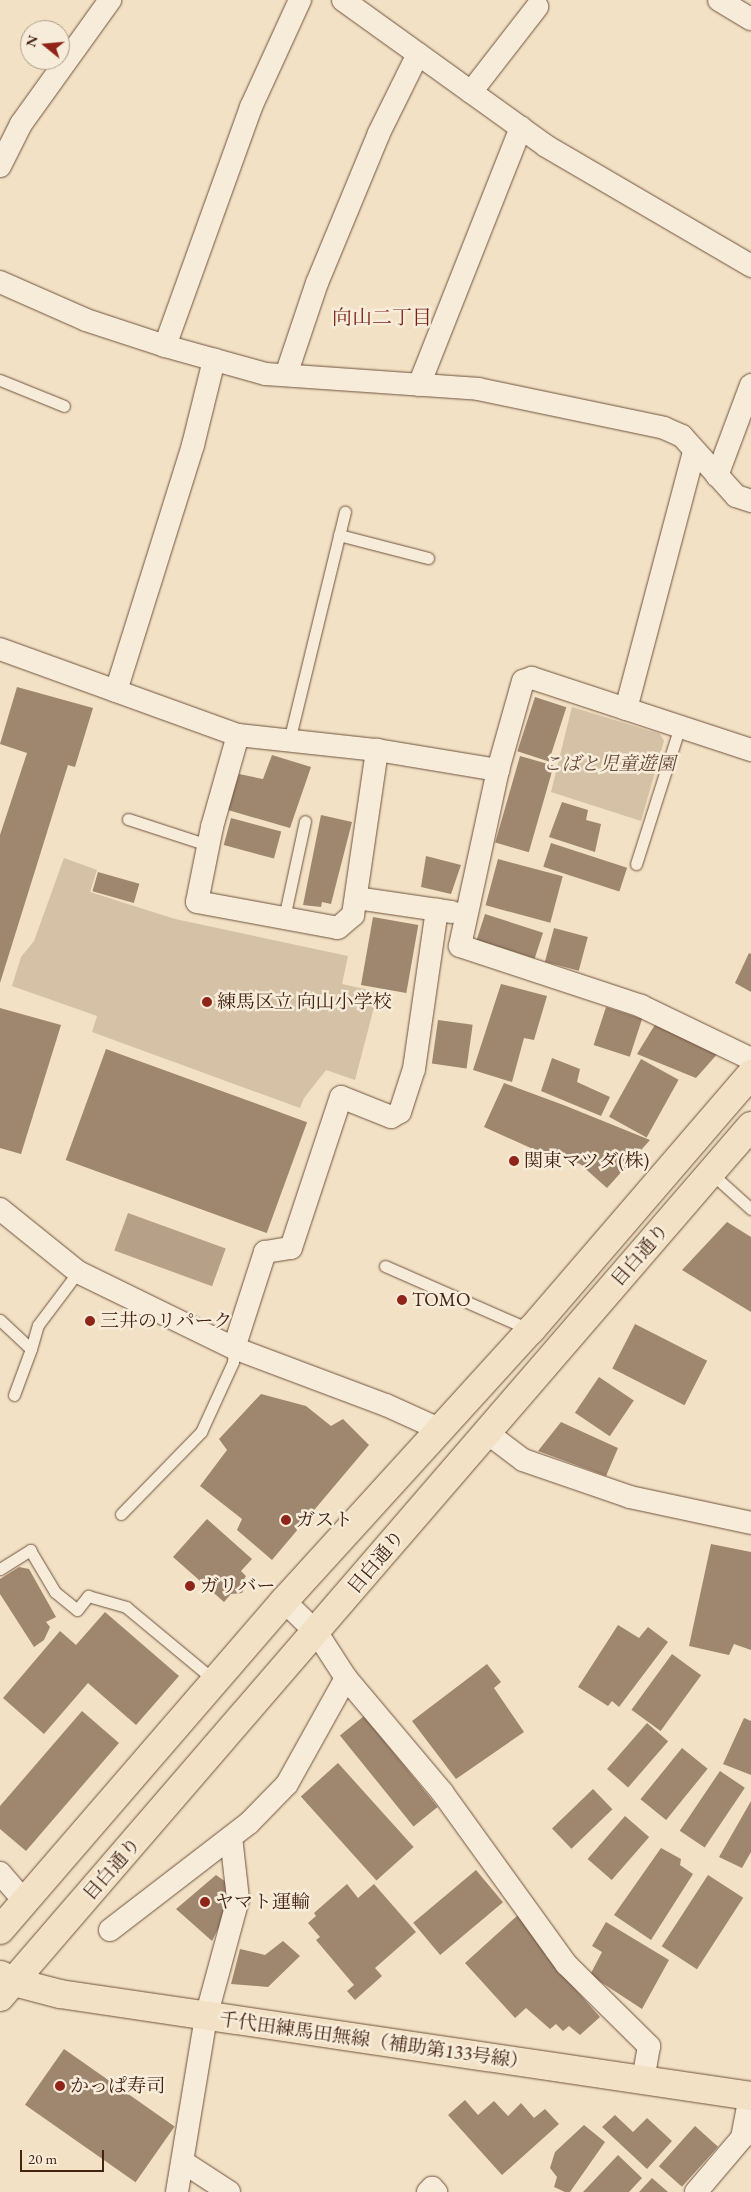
<!DOCTYPE html>
<html>
<head>
<meta charset="utf-8">
<style>
  body { margin:0 }
  #map { position:relative; width:751px; height:2192px; overflow:hidden; background:#f2e1c4; font-family:"EB Garamond","Noto Serif JP",serif }
  div>[style] { position:absolute }
  [style*='--x'] { left:calc(var(--x)*1px); top:calc(var(--y)*1px); width:calc(var(--w)*1px); rotate:calc(var(--a)*1deg) }
  .green>* { inset:0; background:#d4c1a6 }
  .water>* { inset:0; background:#b7a088; transform-origin:0 0 }
  .building>* { inset:0; background:#9e866f; transform-origin:0 0 }
  .roads { filter:drop-shadow(0 0 1px #70523f) drop-shadow(0 0 1px #70523f) }
  .service>* { height:11px; margin:-5.5px; padding:0 5.5px; transform-origin:5.5px; border-radius:5.5px; background:#f7ecd9 }
  .minor>* { height:22px; margin:-11px; padding:0 11px; transform-origin:11px; border-radius:11px; background:#f7ecd9 }
  .primary>* { height:28px; margin:-14px; padding:0 14px; transform-origin:14px; border-radius:14px; background:#f2e1c4 }
  .dots>* { width:14px; height:14px; translate:-50% -50%; box-sizing:border-box; border:2px solid #f7ecd9; border-radius:50% }
  span { translate:-50% -50%; white-space:nowrap; text-align:center; line-height:1.15; -webkit-text-stroke:5px #f7ecd9; paint-order:stroke }
  .park-label { font-size:19px; color:#684a38; font-style:italic }
  .poi-label { font-size:19px; color:#442313 }
  .left { translate:0 -50%; text-align:left }
  .street-label { font-size:19px; color:#442313 }
  .neighbourhood-label { font-size:20px; color:#7a1f14 }
  .north { position:absolute; left:20px; top:20px; width:50px; height:50px; box-sizing:border-box; background:#f7ecd9; border:1px solid #af9c8a; border-radius:50%; rotate:287deg; font-size:14px; font-weight:700; line-height:20px; text-align:center; color:#442313 }
  .north::after { content:''; display:block; margin:auto; width:18px; height:22px; background:#8f2418; clip-path:polygon(50% 0,100% 100%,50% 72%,0 100%) }
  .scale { position:absolute; left:20px; top:2150px; width:84px; height:22px; box-sizing:border-box; border:2px solid #442313; border-top:0; padding-left:6px; font-size:15px; line-height:18px; white-space:nowrap; color:#442313; -webkit-text-stroke:4px #f7ecd9; paint-order:stroke }
</style>
</head>
<body>
<div id="map">
  <div class="green">
    <i style="clip-path:polygon(572px 707px,660px 734px,664px 741px,641px 821px,551px 792px)"></i>
    <i style="clip-path:polygon(64px 858px,97px 870px,90px 892px,175px 919px,348px 956px,342px 984px,378px 992px,355px 1080px,326px 1070px,304px 1098px,300px 1108px,92px 1032px,97px 1016px,12px 986px,21px 957px,34px 941px)"></i>
  </div>
  <div class="water">
    <i style="left:128px;top:1213px;width:104px;height:40px;rotate:20deg"></i>
  </div>
  <div class="building">
    <i style="clip-path:polygon(17px 687px,93px 708px,75px 767px,68px 765px,0 983px,0 835px,27px 753px,0 744px)"></i>
    <i style="left:535px;top:697px;width:33px;height:57px;rotate:18deg"></i>
    <i style="clip-path:polygon(272px 755px,311px 767px,290px 828px,228px 810px,239px 774px,263px 779px)"></i>
    <i style="left:520px;top:756px;width:35px;height:90px;rotate:16deg"></i>
    <i style="clip-path:polygon(562px 802px,588px 810px,586px 820px,601px 824px,595px 852px,549px 837px)"></i>
    <i style="clip-path:polygon(321px 815px,352px 822px,331px 904px,322px 902px,321px 907px,303px 905px)"></i>
    <i style="left:231px;top:818px;width:52px;height:28px;rotate:15deg"></i>
    <i style="left:551px;top:843px;width:80px;height:25px;rotate:18deg"></i>
    <i style="clip-path:polygon(426px 856px,461px 865px,451px 894px,421px 887px)"></i>
    <i style="left:498px;top:859px;width:67px;height:48px;rotate:15deg"></i>
    <i style="left:98px;top:872px;width:43px;height:20px;rotate:16deg"></i>
    <i style="left:485px;top:914px;width:61px;height:27px;rotate:18deg"></i>
    <i style="left:373px;top:917px;width:46px;height:69px;rotate:10deg"></i>
    <i style="left:554px;top:928px;width:35px;height:35px;rotate:15deg"></i>
    <i style="clip-path:polygon(749px 953px,751px 954px,751px 992px,735px 983px)"></i>
    <i style="clip-path:polygon(501px 984px,547px 996px,534px 1040px,524px 1038px,512px 1082px,473px 1070px)"></i>
    <i style="left:606px;top:1007px;width:38px;height:40px;rotate:18deg"></i>
    <i style="clip-path:polygon(0 1008px,61px 1025px,21px 1154px,0 1148px)"></i>
    <i style="left:438px;top:1020px;width:35px;height:44px;rotate:8deg"></i>
    <i style="clip-path:polygon(656px 1023px,720px 1051px,696px 1078px,637px 1054px)"></i>
    <i style="left:106px;top:1049px;width:214px;height:118px;rotate:20deg"></i>
    <i style="clip-path:polygon(552px 1058px,580px 1069px,577px 1082px,610px 1097px,601px 1116px,541px 1091px)"></i>
    <i style="left:641px;top:1059px;width:43px;height:66px;rotate:29deg"></i>
    <i style="clip-path:polygon(504px 1083px,566px 1106px,650px 1140px,607px 1188px,580px 1164px,547px 1151px,544px 1154px,484px 1127px)"></i>
    <i style="clip-path:polygon(727px 1222px,751px 1237px,751px 1312px,682px 1270px)"></i>
    <i style="left:635px;top:1324px;width:81px;height:50px;rotate:27deg"></i>
    <i style="left:599px;top:1377px;width:42px;height:43px;rotate:34deg"></i>
    <i style="clip-path:polygon(261px 1394px,306px 1406px,331px 1426px,343px 1419px,369px 1445px,272px 1560px,237px 1530px,242px 1519px,200px 1486px,227px 1450px,219px 1439px)"></i>
    <i style="clip-path:polygon(561px 1422px,618px 1448px,606px 1476px,538px 1451px)"></i>
    <i style="clip-path:polygon(207px 1519px,252px 1559px,241px 1571px,246px 1576px,243px 1581px,245px 1587px,242px 1593px,231px 1594px,224px 1602px,173px 1557px)"></i>
    <i style="clip-path:polygon(711px 1544px,751px 1552px,751px 1650px,734px 1644px,729px 1655px,689px 1646px)"></i>
    <i style="clip-path:polygon(19px 1567px,29px 1569px,56px 1617px,46px 1622px,50px 1627px,44px 1640px,34px 1647px,0 1594px,0 1579px)"></i>
    <i style="clip-path:polygon(105px 1612px,179px 1676px,136px 1725px,88px 1683px,44px 1734px,3px 1698px,60px 1631px,76px 1645px)"></i>
    <i style="clip-path:polygon(618px 1625px,639px 1638px,648px 1627px,668px 1642px,619px 1707px,612px 1701px,608px 1706px,578px 1687px)"></i>
    <i style="left:672px;top:1654px;width:36px;height:69px;rotate:36deg"></i>
    <i style="clip-path:polygon(487px 1664px,501px 1682px,494px 1688px,524px 1732px,456px 1779px,412px 1721px)"></i>
    <i style="clip-path:polygon(82px 1711px,119px 1743px,26px 1851px,0 1829px,0 1806px)"></i>
    <i style="left:364px;top:1716px;width:117px;height:31px;rotate:51deg"></i>
    <i style="clip-path:polygon(744px 1718px,751px 1721px,751px 1775px,723px 1764px)"></i>
    <i style="left:647px;top:1723px;width:28px;height:61px;rotate:41deg"></i>
    <i style="left:682px;top:1748px;width:33px;height:66px;rotate:39deg"></i>
    <i style="left:338px;top:1763px;width:113px;height:50px;rotate:48deg"></i>
    <i style="left:720px;top:1771px;width:30px;height:72px;rotate:34deg"></i>
    <i style="left:593px;top:1789px;width:28px;height:57px;rotate:46deg"></i>
    <i style="clip-path:polygon(751px 1801px,751px 1852px,742px 1868px,719px 1857px)"></i>
    <i style="left:625px;top:1816px;width:32px;height:57px;rotate:41deg"></i>
    <i style="clip-path:polygon(661px 1848px,681px 1859px,680px 1865px,693px 1874px,651px 1940px,614px 1915px)"></i>
    <i style="left:476px;top:1870px;width:42px;height:82px;rotate:50deg"></i>
    <i style="clip-path:polygon(216px 1875px,226px 1882px,228px 1895px,219px 1927px,212px 1941px,176px 1909px)"></i>
    <i style="left:708px;top:1875px;width:42px;height:85px;rotate:33deg"></i>
    <i style="clip-path:polygon(347px 1884px,358px 1898px,374px 1884px,416px 1932px,375px 1968px,382px 1976px,355px 2000px,347px 1991px,354px 1985px,316px 1940px,320px 1937px,308px 1923px,316px 1916px,314px 1913px)"></i>
    <i style="clip-path:polygon(518px 1915px,550px 1951px,545px 1955px,600px 2017px,580px 2035px,569px 2026px,563px 2031px,556px 2024px,550px 2029px,526px 2008px,515px 2018px,465px 1963px)"></i>
    <i style="clip-path:polygon(606px 1922px,669px 1960px,642px 2009px,590px 1975px,602px 1952px,592px 1946px)"></i>
    <i style="clip-path:polygon(283px 1941px,300px 1956px,268px 1987px,231px 1984px,240px 1949px,265px 1955px)"></i>
    <i style="left:64px;top:2049px;width:135px;height:68px;rotate:35deg"></i>
    <i style="clip-path:polygon(465px 2100px,478px 2115px,494px 2101px,508px 2116px,521px 2103px,534px 2118px,545px 2109px,559px 2124px,502px 2175px,448px 2115px)"></i>
    <i style="clip-path:polygon(615px 2115px,633px 2132px,647px 2118px,672px 2141px,647px 2169px,602px 2127px)"></i>
    <i style="clip-path:polygon(584px 2125px,605px 2142px,570px 2192px,565px 2192px,554px 2187px,557px 2177px,550px 2168px,555px 2152px)"></i>
    <i style="left:695px;top:2126px;width:31px;height:54px;rotate:42deg"></i>
    <i style="clip-path:polygon(618px 2155px,642px 2178px,629px 2192px,583px 2192px)"></i>
    <i style="clip-path:polygon(652px 2178px,668px 2192px,639px 2192px)"></i>
  </div>
  <div class="roads">
    <div class="service">
      <i style="--x:0;--y:380;--w:69;--a:22.1"></i>
      <i style="--x:339;--y:535;--w:92;--a:14.5"></i>
      <i style="--x:289;--y:741;--w:236;--a:-76.3"></i>
      <i style="--x:128;--y:819;--w:84;--a:18"></i>
      <i style="--x:636;--y:864;--w:145;--a:-72.3"></i>
      <i style="--x:284;--y:918;--w:99;--a:-77.8"></i>
      <i style="--x:711;--y:1173;--w:54;--a:42"></i>
      <i style="--x:385;--y:1266;--w:159;--a:23.7"></i>
      <i style="--x:0;--y:1320;--w:42;--a:43.1"></i>
      <i style="--x:31;--y:1349;--w:49;--a:110.3"></i>
      <i style="--x:31;--y:1349;--w:25;--a:-74"></i>
      <i style="--x:38;--y:1325;--w:66;--a:-53"></i>
      <i style="--x:121;--y:1514;--w:115;--a:-45.7"></i>
      <i style="--x:201;--y:1432;--w:77;--a:-65.4"></i>
      <i style="--x:233;--y:1362;--w:14;--a:-86"></i>
      <i style="--x:0;--y:1569;--w:36;--a:-32"></i>
      <i style="--x:30;--y:1550;--w:49;--a:59.2"></i>
      <i style="--x:55;--y:1592;--w:28;--a:39"></i>
      <i style="--x:77;--y:1610;--w:18;--a:-52"></i>
      <i style="--x:88;--y:1596;--w:40;--a:16"></i>
      <i style="--x:126;--y:1607;--w:116;--a:39.7"></i>
    </div>
    <div class="minor">
      <i style="--x:343;--y:0;--w:250;--a:35.7"></i>
      <i style="--x:546;--y:146;--w:238;--a:30.3"></i>
      <i style="--x:719;--y:0;--w:37;--a:31"></i>
      <i style="--x:471;--y:92;--w:108;--a:-52.2"></i>
      <i style="--x:0;--y:166;--w:47;--a:-63.4"></i>
      <i style="--x:21;--y:124;--w:153;--a:-54.3"></i>
      <i style="--x:0;--y:282;--w:94;--a:23.8"></i>
      <i style="--x:86;--y:320;--w:83;--a:18.2"></i>
      <i style="--x:165;--y:346;--w:105;--a:15.5"></i>
      <i style="--x:266;--y:374;--w:213;--a:4"></i>
      <i style="--x:478;--y:389;--w:190;--a:11.8"></i>
      <i style="--x:664;--y:428;--w:20;--a:24"></i>
      <i style="--x:682;--y:436;--w:81;--a:48"></i>
      <i style="--x:736;--y:496;--w:16;--a:18"></i>
      <i style="--x:165;--y:346;--w:254;--a:-70.2"></i>
      <i style="--x:251;--y:107;--w:118;--a:-65.4"></i>
      <i style="--x:286;--y:375;--w:97;--a:-71.4"></i>
      <i style="--x:317;--y:283;--w:162;--a:-67.5"></i>
      <i style="--x:379;--y:133;--w:88;--a:-63.7"></i>
      <i style="--x:419;--y:385;--w:277;--a:-68.4"></i>
      <i style="--x:717;--y:476;--w:97;--a:-69.5"></i>
      <i style="--x:0;--y:649;--w:253;--a:19.9"></i>
      <i style="--x:238;--y:735;--w:140;--a:6.2"></i>
      <i style="--x:377;--y:750;--w:123;--a:9.4"></i>
      <i style="--x:116;--y:691;--w:258;--a:-72.6"></i>
      <i style="--x:193;--y:445;--w:88;--a:-76.1"></i>
      <i style="--x:626;--y:709;--w:266;--a:-75.2"></i>
      <i style="--x:238;--y:735;--w:96;--a:105.8"></i>
      <i style="--x:212;--y:827;--w:76;--a:101.3"></i>
      <i style="--x:197;--y:902;--w:143;--a:10.4"></i>
      <i style="--x:338;--y:928;--w:20;--a:-41"></i>
      <i style="--x:353;--y:915;--w:167;--a:-81.7"></i>
      <i style="--x:751;--y:750;--w:231;--a:-161.8"></i>
      <i style="--x:532;--y:678;--w:9;--a:162"></i>
      <i style="--x:523;--y:681;--w:92;--a:105.7"></i>
      <i style="--x:498;--y:770;--w:180;--a:102.2"></i>
      <i style="--x:460;--y:946;--w:191;--a:18.3"></i>
      <i style="--x:641;--y:1006;--w:122;--a:25.7"></i>
      <i style="--x:356;--y:898;--w:97;--a:8.3"></i>
      <i style="--x:0;--y:1209;--w:100;--a:38.9"></i>
      <i style="--x:78;--y:1272;--w:174;--a:26"></i>
      <i style="--x:234;--y:1348;--w:162;--a:20.6"></i>
      <i style="--x:386;--y:1405;--w:60;--a:24.4"></i>
      <i style="--x:234;--y:1348;--w:101;--a:-72.1"></i>
      <i style="--x:265;--y:1252;--w:26;--a:-9"></i>
      <i style="--x:291;--y:1248;--w:159;--a:-71.7"></i>
      <i style="--x:341;--y:1097;--w:54;--a:21.8"></i>
      <i style="--x:391;--y:1117;--w:10;--a:-29"></i>
      <i style="--x:400;--y:1112;--w:45;--a:-72"></i>
      <i style="--x:414;--y:1069;--w:161;--a:-81.8"></i>
      <i style="--x:486;--y:1432;--w:46;--a:37.1"></i>
      <i style="--x:523;--y:1460;--w:113;--a:19.1"></i>
      <i style="--x:630;--y:1497;--w:124;--a:12.1"></i>
      <i style="--x:284;--y:1601;--w:46;--a:44.1"></i>
      <i style="--x:317;--y:1633;--w:54;--a:57.2"></i>
      <i style="--x:346;--y:1678;--w:149;--a:49.9"></i>
      <i style="--x:442;--y:1792;--w:212;--a:54.2"></i>
      <i style="--x:566;--y:1964;--w:117;--a:44.7"></i>
      <i style="--x:649;--y:2046;--w:35;--a:100"></i>
      <i style="--x:0;--y:1873;--w:37;--a:49"></i>
      <i style="--x:110;--y:1930;--w:175;--a:-37.6"></i>
      <i style="--x:249;--y:1823;--w:54;--a:-45.7"></i>
      <i style="--x:287;--y:1784;--w:121;--a:-60.9"></i>
      <i style="--x:183;--y:2162;--w:55;--a:33.1"></i>
      <i style="--x:177;--y:2192;--w:177;--a:-80.6"></i>
      <i style="--x:206;--y:2017;--w:122;--a:-74.8"></i>
      <i style="--x:238;--y:1899;--w:62;--a:-96.4"></i>
      <i style="--x:428;--y:2192;--w:6;--a:-45"></i>
      <i style="--x:432;--y:2188;--w:6;--a:45"></i>
      <i style="--x:696;--y:2192;--w:71;--a:-49.6"></i>
      <i style="--x:742;--y:2138;--w:43;--a:-79.2"></i>
    </div>
    <div class="primary">
      <i style="--x:0;--y:1930;--w:435;--a:-49.2"></i>
      <i style="--x:284;--y:1601;--w:367;--a:-47.7"></i>
      <i style="--x:531;--y:1330;--w:338;--a:-49.3"></i>
      <i style="--x:1;--y:1975;--w:15;--a:28"></i>
      <i style="--x:14;--y:1982;--w:48;--a:14.6"></i>
      <i style="--x:60;--y:1994;--w:698;--a:8.4"></i>
      <i style="--x:0;--y:1997;--w:1150;--a:-49.23"></i>
    </div>
  </div>
  <div class="dots">
    <i style="left:207px;top:1002px;background:#8f2418"></i>
    <i style="left:514px;top:1161px;background:#8f2418"></i>
    <i style="left:402px;top:1300px;background:#8f2418"></i>
    <i style="left:90px;top:1321px;background:#8f2418"></i>
    <i style="left:286px;top:1520px;background:#8f2418"></i>
    <i style="left:190px;top:1586px;background:#8f2418"></i>
    <i style="left:205px;top:1902px;background:#8f2418"></i>
    <i style="left:60px;top:2086px;background:#8f2418"></i>
  </div>
  <div class="park-label">
    <span style="left:609px;top:764px">こばと児童遊園</span>
  </div>
  <div class="poi-label">
    <span class="left" style="left:217px;top:1002px">練馬区立 向山小学校</span>
    <span class="left" style="left:524px;top:1161px">関東マツダ(株)</span>
    <span class="left" style="left:412px;top:1300px">TOMO</span>
    <span class="left" style="left:100px;top:1321px">三井のリパーク</span>
    <span class="left" style="left:296px;top:1520px">ガスト</span>
    <span class="left" style="left:200px;top:1586px">ガリバー</span>
    <span class="left" style="left:215px;top:1902px">ヤマト運輸</span>
    <span class="left" style="left:70px;top:2086px">かっぱ寿司</span>
  </div>
  <div class="street-label">
    <span style="left:640px;top:1255px;rotate:-49deg">目白通り</span>
    <span style="left:376px;top:1562px;rotate:-50deg">目白通り</span>
    <span style="left:112px;top:1869px;rotate:-49deg">目白通り</span>
    <span style="left:374px;top:2041px;rotate:8deg">千代田練馬田無線（補助第133号線）</span>
  </div>
  <div class="neighbourhood-label">
    <span style="left:382px;top:317px">向山二丁目</span>
  </div>
  <div class="north">N</div>
  <div class="scale">20 m</div>
</div>
</body>
</html>
